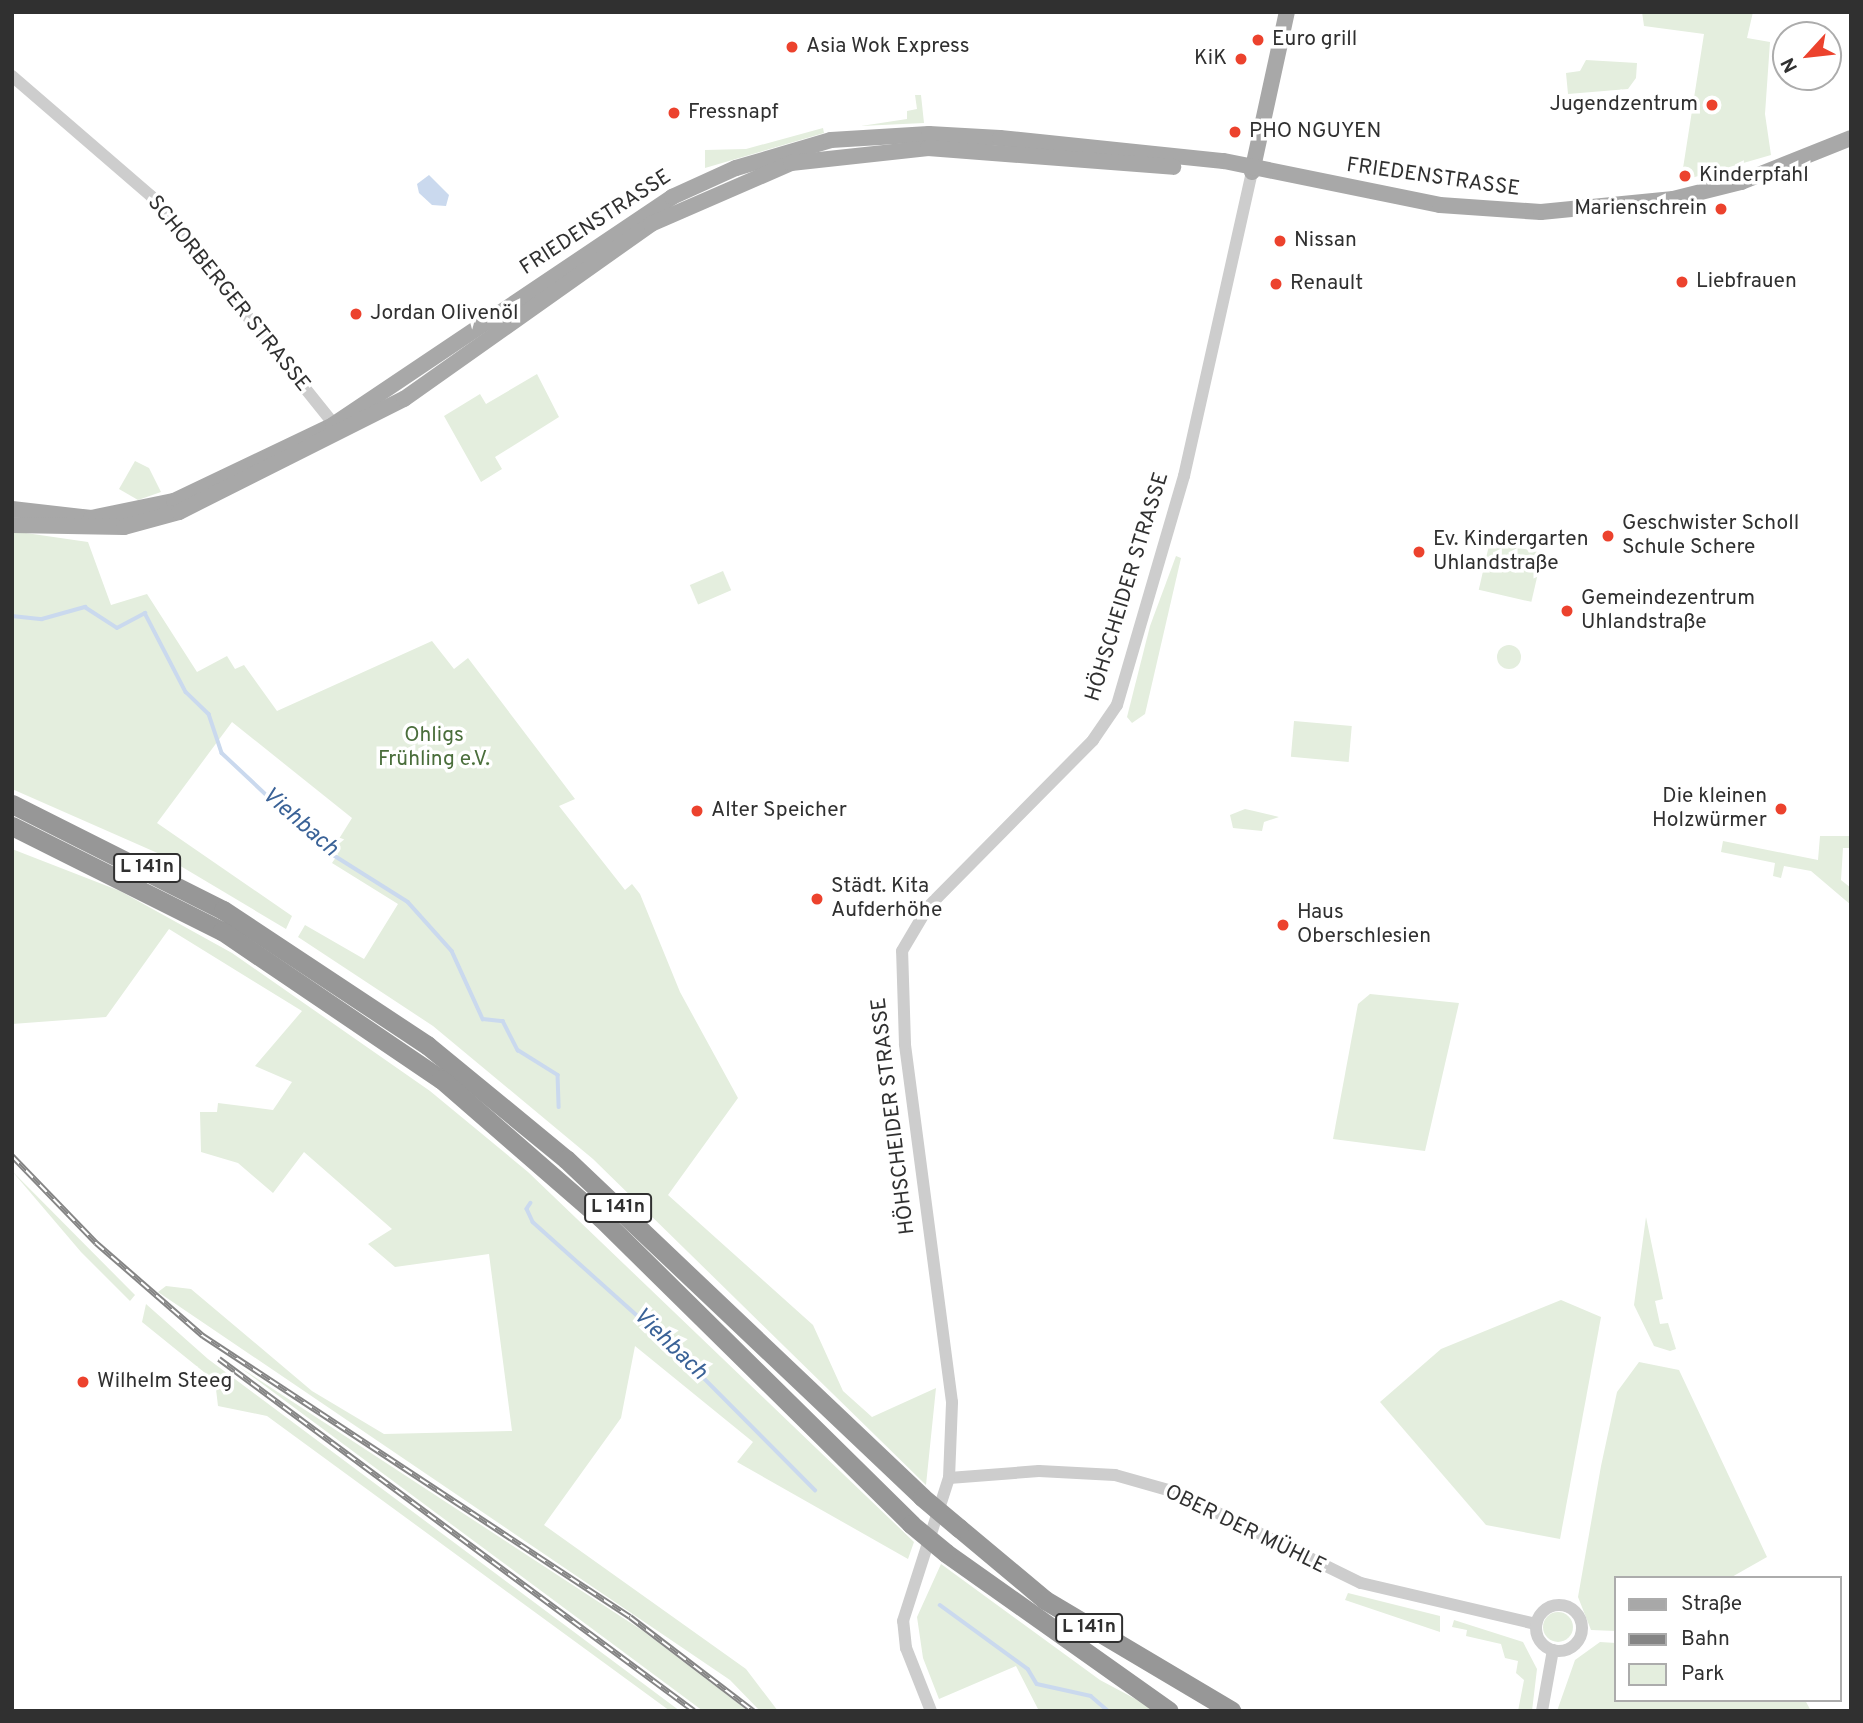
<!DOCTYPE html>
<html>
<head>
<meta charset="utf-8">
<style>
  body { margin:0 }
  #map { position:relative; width:1863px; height:1723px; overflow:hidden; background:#fff; font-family:Overpass,sans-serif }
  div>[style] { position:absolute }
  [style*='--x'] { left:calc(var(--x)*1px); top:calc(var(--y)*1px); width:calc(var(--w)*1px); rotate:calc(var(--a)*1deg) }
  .green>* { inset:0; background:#e4eede; transform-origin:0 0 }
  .round { border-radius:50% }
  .water>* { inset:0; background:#cad9ee }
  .stream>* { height:3.5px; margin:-1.75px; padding:0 1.75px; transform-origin:1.75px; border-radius:1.75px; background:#cad9ee }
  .minor>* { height:12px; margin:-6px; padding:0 6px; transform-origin:6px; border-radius:6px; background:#cdcdcd }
  .minor>.ring { margin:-6px; padding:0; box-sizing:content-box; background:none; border:12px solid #cdcdcd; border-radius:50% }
  .major>* { height:16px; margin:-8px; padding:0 8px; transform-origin:8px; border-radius:8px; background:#a8a8a8 }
  .highway>* { height:19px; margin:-9.5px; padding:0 9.5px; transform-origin:9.5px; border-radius:9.5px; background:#979797 }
  .rail>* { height:6px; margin-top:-3px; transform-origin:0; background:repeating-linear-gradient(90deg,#fff 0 10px,#858585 0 20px); box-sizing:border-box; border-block:2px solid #858585 }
  .highway-bridge>* { height:19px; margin:-9.5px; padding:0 9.5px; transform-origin:9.5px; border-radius:9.5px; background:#979797 }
  .dots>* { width:19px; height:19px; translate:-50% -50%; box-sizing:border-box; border:4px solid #fff; border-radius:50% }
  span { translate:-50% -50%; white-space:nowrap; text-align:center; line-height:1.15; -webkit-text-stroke:7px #fff; paint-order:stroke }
  .shield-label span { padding:2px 5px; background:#fff; border:2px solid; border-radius:5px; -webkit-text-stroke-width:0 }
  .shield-label { font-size:19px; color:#303030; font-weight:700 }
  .poi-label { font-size:21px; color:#303030 }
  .left { translate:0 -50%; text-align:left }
  .right { translate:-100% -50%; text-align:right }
  .street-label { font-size:21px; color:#303030 }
  .park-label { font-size:21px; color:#4a6e3b }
  .water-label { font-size:23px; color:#3a6297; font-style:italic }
  .frame { position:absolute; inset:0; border:14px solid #303030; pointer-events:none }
  .legend { position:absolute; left:1614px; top:1576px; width:228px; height:126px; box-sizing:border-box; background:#fff; border:2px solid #acacac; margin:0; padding:9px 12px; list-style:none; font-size:21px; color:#303030 }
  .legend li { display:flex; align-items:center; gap:14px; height:35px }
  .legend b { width:35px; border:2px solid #acacac }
  .north { position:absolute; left:1772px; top:21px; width:70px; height:70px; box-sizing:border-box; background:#fff; border:2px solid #acacac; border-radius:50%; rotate:243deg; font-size:19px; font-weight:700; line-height:28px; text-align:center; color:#303030 }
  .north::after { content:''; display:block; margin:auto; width:24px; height:32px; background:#ec422d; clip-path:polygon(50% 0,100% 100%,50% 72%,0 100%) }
</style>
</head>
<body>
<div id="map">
  <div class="green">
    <i style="clip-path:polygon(1642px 12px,1753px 12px,1747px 38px,1770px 42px,1765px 114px,1771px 155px,1681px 181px,1704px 34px,1644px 26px)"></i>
    <i style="clip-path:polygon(1586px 60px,1637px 63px,1636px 78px,1628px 89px,1568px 94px,1566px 73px,1580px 71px)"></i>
    <i style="clip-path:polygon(915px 95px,921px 95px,924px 123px,861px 126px,907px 119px,907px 111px,917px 109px)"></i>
    <i style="clip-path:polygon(823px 128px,824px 133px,705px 168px,705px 150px,746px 149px)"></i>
    <i style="clip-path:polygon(537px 374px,559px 417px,495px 457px,502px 469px,481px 482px,444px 416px,480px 394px,486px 404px)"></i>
    <i style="clip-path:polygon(135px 461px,149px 468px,161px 492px,138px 500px,119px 489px)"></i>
    <i style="clip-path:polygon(12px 531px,88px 542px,111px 605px,147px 594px,197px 672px,227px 656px,235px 669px,244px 665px,277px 711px,432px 641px,454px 669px,468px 658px,575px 799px,559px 806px,625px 890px,632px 884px,640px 894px,680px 992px,738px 1098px,668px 1195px,813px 1325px,843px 1391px,872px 1417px,936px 1388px,926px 1485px,593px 1159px,433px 1026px,298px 937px,305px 925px,364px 959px,398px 904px,332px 863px,338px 854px,332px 850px,352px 818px,232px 722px,157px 823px,292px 916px,286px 929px,162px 855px,12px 789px)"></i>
    <i style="left:1490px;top:541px;width:54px;height:50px;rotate:13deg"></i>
    <i style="clip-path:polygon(1176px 556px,1181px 558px,1145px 714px,1132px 723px,1127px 717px,1150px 626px)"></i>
    <i style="left:723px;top:571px;width:21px;height:36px;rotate:67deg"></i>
    <i class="round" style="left:1497px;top:645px;width:24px;height:24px"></i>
    <i style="left:1294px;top:721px;width:58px;height:36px;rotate:5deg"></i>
    <i style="clip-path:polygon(1245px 809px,1254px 811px,1279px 817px,1264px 822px,1262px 831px,1233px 828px,1230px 815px)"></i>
    <i style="clip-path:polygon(1820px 836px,1851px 836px,1851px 848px,1843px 848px,1841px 880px,1851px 888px,1851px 905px,1811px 871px,1784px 866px,1781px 878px,1773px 876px,1775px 863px,1721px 852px,1723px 841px,1818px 860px)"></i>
    <i style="clip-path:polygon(12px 849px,120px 891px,232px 953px,430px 1091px,528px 1172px,914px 1542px,908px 1559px,737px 1462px,753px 1442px,635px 1346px,621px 1418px,544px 1525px,746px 1669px,778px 1711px,760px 1711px,730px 1680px,158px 1292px,166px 1286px,191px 1289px,312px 1391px,384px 1434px,512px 1431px,489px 1254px,395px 1267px,368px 1244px,392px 1229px,304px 1152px,273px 1193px,238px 1163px,201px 1152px,200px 1112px,217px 1112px,218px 1103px,273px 1110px,292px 1082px,255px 1066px,302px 1011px,169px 929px,106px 1017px,12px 1024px)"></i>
    <i style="clip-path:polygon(1370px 994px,1459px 1003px,1425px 1151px,1333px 1139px,1358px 1004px)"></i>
    <i style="clip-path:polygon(12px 1171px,135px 1295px,130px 1301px,81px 1252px)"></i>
    <i style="clip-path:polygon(1646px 1217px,1663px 1299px,1655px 1301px,1660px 1324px,1668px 1323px,1676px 1349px,1670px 1351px,1654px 1346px,1634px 1305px)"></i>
    <i style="clip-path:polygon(1561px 1300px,1601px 1317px,1560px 1539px,1486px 1525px,1380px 1402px,1441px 1349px)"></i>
    <i style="clip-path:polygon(146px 1304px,208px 1359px,680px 1711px,670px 1711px,267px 1416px,218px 1406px,215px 1381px,142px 1322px)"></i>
    <i style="clip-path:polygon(1639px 1362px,1679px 1370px,1767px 1557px,1730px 1578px,1616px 1578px,1616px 1631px,1591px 1630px,1578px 1597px,1601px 1466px,1617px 1392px)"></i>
    <i style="clip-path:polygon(238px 1366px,643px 1631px,748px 1711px,703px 1711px)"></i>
    <i style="clip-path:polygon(941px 1564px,1100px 1680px,1158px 1711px,1039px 1711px,1016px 1666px,939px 1699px,923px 1658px,917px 1617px)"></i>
    <i style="clip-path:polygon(1348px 1593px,1440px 1616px,1440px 1632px,1345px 1600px)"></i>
    <i class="round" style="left:1543px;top:1612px;width:30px;height:30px"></i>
    <i style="clip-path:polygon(1454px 1620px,1523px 1642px,1537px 1669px,1532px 1711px,1518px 1711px,1524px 1680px,1516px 1673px,1518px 1661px,1505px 1658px,1501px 1644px,1466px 1636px,1467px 1630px,1452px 1627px)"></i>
    <i style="clip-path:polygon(1600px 1642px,1616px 1643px,1616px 1700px,1805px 1700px,1811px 1711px,1557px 1711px,1575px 1660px)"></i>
  </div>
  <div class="water">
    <i style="clip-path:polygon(429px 175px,449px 195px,446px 206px,432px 205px,419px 193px,417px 184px)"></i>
  </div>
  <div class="stream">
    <i style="--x:12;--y:616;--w:30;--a:6"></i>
    <i style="--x:42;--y:619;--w:45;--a:-15.6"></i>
    <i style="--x:85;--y:607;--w:38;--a:33"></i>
    <i style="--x:117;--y:628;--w:32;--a:-28"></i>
    <i style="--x:145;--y:613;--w:89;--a:62.6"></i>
    <i style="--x:186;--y:692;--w:32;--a:44"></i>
    <i style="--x:209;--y:714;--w:41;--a:71.6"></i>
    <i style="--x:222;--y:753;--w:140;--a:43.3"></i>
    <i style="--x:324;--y:849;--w:99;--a:32.2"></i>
    <i style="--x:408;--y:902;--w:66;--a:48.1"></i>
    <i style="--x:452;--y:951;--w:75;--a:65.5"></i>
    <i style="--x:483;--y:1019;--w:20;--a:6"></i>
    <i style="--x:503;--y:1021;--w:33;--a:63"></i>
    <i style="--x:518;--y:1050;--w:47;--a:32"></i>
    <i style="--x:558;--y:1075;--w:32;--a:88"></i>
    <i style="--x:531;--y:1203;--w:7;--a:124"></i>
    <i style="--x:527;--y:1209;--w:14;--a:65"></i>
    <i style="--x:533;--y:1222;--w:198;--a:41.9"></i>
    <i style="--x:680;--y:1354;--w:192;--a:45.2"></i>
    <i style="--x:940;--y:1605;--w:109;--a:36"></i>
    <i style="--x:1028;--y:1669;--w:17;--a:59"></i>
    <i style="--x:1037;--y:1684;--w:55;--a:12.5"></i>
    <i style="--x:1091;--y:1696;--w:23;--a:41"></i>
  </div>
  <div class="minor">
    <i style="--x:12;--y:76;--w:184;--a:40.8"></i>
    <i style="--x:151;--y:196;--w:299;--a:51.3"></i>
    <i style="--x:949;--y:1478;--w:90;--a:-4.4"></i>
    <i style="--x:1039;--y:1471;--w:76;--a:3"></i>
    <i style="--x:1115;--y:1475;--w:62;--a:15.8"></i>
    <i style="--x:1175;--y:1492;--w:207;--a:26.1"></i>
    <i style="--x:1361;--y:1583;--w:180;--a:13.2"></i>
    <i class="ring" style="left:1536px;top:1605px;width:34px;height:34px"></i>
    <i style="--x:931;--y:1711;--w:68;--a:-111.6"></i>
    <i style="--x:906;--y:1648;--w:27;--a:-96"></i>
    <i style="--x:903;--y:1621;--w:150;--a:-72.2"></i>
    <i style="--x:949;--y:1478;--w:76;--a:-87.7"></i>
    <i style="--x:952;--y:1402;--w:361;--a:-97.5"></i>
    <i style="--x:905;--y:1044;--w:93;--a:-91.8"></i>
    <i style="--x:902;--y:951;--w:51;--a:-59.4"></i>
    <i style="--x:928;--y:907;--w:235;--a:-45.3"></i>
    <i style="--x:1093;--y:740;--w:42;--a:-55.6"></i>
    <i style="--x:1117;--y:705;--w:239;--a:-73.7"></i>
    <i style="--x:1184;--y:476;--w:312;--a:-77.4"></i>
    <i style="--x:1542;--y:1711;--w:62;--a:-79.8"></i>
  </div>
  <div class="major">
    <i style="--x:1252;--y:172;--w:164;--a:-77.7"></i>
    <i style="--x:12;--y:509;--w:80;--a:6.5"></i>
    <i style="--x:91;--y:518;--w:85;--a:-11.6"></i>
    <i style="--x:174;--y:501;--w:176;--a:-25.5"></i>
    <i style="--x:333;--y:425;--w:409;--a:-33.9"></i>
    <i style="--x:672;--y:197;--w:70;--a:-24.4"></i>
    <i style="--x:736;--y:168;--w:99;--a:-16.4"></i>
    <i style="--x:831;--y:140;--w:98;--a:-3.5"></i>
    <i style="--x:929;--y:134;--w:71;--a:3.2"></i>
    <i style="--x:1000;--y:138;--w:225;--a:5.9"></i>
    <i style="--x:1224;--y:161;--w:220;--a:11.5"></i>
    <i style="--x:1440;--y:205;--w:101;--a:4"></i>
    <i style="--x:1541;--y:212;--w:133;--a:-5.6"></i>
    <i style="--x:1673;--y:199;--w:70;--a:-14"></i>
    <i style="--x:1741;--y:182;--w:118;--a:-21.8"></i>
    <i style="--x:12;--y:525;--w:112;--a:1"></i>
    <i style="--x:124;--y:527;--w:57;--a:-15.3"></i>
    <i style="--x:179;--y:512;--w:252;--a:-26.7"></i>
    <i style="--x:404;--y:399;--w:303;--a:-35.3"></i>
    <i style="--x:651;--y:224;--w:153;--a:-23.5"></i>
    <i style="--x:791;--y:163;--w:138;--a:-6.2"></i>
    <i style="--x:928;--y:148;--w:246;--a:4.4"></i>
  </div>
  <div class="highway">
    <i style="--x:12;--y:804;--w:236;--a:26.7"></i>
    <i style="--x:223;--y:910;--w:245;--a:33.5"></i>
    <i style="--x:427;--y:1045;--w:180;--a:39.4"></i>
    <i style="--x:566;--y:1159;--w:491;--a:43.5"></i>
    <i style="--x:12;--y:826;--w:235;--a:26.6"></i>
    <i style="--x:222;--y:931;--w:264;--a:34.1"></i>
    <i style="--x:441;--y:1079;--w:212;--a:41"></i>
    <i style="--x:601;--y:1218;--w:436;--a:44.6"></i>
    <i style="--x:959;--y:1528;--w:112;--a:39.9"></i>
    <i style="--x:1045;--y:1600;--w:217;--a:30.7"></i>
    <i style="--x:946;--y:1553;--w:273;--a:35.3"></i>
  </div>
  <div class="rail">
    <i style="--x:12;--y:1156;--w:121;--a:46"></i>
    <i style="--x:96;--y:1243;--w:142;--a:41"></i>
    <i style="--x:203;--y:1336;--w:511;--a:33.35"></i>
    <i style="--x:630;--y:1617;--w:155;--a:37.4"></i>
    <i style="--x:219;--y:1359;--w:591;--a:36.54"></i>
  </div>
  <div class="highway-bridge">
    <i style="--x:922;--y:1497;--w:48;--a:40"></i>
    <i style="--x:911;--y:1524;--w:45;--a:39.6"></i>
  </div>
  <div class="dots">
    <i style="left:1258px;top:40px;background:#ec422d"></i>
    <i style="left:792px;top:47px;background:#ec422d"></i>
    <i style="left:1241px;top:59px;background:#ec422d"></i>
    <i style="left:1712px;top:105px;background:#ec422d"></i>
    <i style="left:674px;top:113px;background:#ec422d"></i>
    <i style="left:1235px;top:132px;background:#ec422d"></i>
    <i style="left:1685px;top:176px;background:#ec422d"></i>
    <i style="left:1721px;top:209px;background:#ec422d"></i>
    <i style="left:1280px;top:241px;background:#ec422d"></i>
    <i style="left:1682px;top:282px;background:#ec422d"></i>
    <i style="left:1276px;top:284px;background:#ec422d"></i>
    <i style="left:356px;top:314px;background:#ec422d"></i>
    <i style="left:1608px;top:536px;background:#ec422d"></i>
    <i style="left:1419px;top:552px;background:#ec422d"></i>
    <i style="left:1567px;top:611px;background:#ec422d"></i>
    <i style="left:1781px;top:809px;background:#ec422d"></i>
    <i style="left:697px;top:811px;background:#ec422d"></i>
    <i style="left:817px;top:899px;background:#ec422d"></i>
    <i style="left:1283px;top:925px;background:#ec422d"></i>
    <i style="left:83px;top:1382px;background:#ec422d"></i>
  </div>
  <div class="shield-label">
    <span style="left:147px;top:868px">L 141n</span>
    <span style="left:618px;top:1208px">L 141n</span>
    <span style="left:1089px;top:1628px">L 141n</span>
  </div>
  <div class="poi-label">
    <span class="left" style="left:1272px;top:40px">Euro grill</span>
    <span class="left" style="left:806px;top:47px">Asia Wok Express</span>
    <span class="right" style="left:1227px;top:59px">KiK</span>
    <span class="right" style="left:1698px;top:105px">Jugendzentrum</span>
    <span class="left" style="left:688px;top:113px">Fressnapf</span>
    <span class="left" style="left:1249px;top:132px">PHO NGUYEN</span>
    <span class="left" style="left:1699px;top:176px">Kinderpfahl</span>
    <span class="right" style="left:1707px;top:209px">Marienschrein</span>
    <span class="left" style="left:1294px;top:241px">Nissan</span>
    <span class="left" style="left:1696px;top:282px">Liebfrauen</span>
    <span class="left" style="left:1290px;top:284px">Renault</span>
    <span class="left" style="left:370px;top:314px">Jordan Olivenöl</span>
    <span class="left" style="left:1622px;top:536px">Geschwister Scholl<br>Schule Schere</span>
    <span class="left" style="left:1433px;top:552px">Ev. Kindergarten<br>Uhlandstraße</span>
    <span class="left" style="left:1581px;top:611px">Gemeindezentrum<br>Uhlandstraße</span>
    <span class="right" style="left:1767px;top:809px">Die kleinen<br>Holzwürmer</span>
    <span class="left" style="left:711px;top:811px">Alter Speicher</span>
    <span class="left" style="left:831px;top:899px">Städt. Kita<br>Aufderhöhe</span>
    <span class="left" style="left:1297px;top:925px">Haus<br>Oberschlesien</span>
    <span class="left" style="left:97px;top:1382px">Wilhelm Steeg</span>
  </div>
  <div class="street-label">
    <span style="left:1433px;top:178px;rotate:8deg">FRIEDENSTRASSE</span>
    <span style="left:596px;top:223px;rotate:-33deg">FRIEDENSTRASSE</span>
    <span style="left:228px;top:294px;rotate:51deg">SCHORBERGER STRASSE</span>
    <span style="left:1128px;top:587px;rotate:-73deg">HÖHSCHEIDER STRASSE</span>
    <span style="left:894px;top:1116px;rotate:-97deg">HÖHSCHEIDER STRASSE</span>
    <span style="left:1245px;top:1530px;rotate:26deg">OBER DER MÜHLE</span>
  </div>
  <div class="park-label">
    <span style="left:434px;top:748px">Ohligs<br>Frühling e.V.</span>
  </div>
  <div class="water-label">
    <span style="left:299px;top:823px;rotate:41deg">Viehbach</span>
    <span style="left:669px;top:1345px;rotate:44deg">Viehbach</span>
  </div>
  <div class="frame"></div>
  <ul class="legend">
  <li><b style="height:9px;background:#a8a8a8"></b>Straße</li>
  <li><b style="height:9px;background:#858585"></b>Bahn</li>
  <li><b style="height:19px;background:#e4eede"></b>Park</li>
  </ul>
  <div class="north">N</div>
</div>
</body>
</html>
